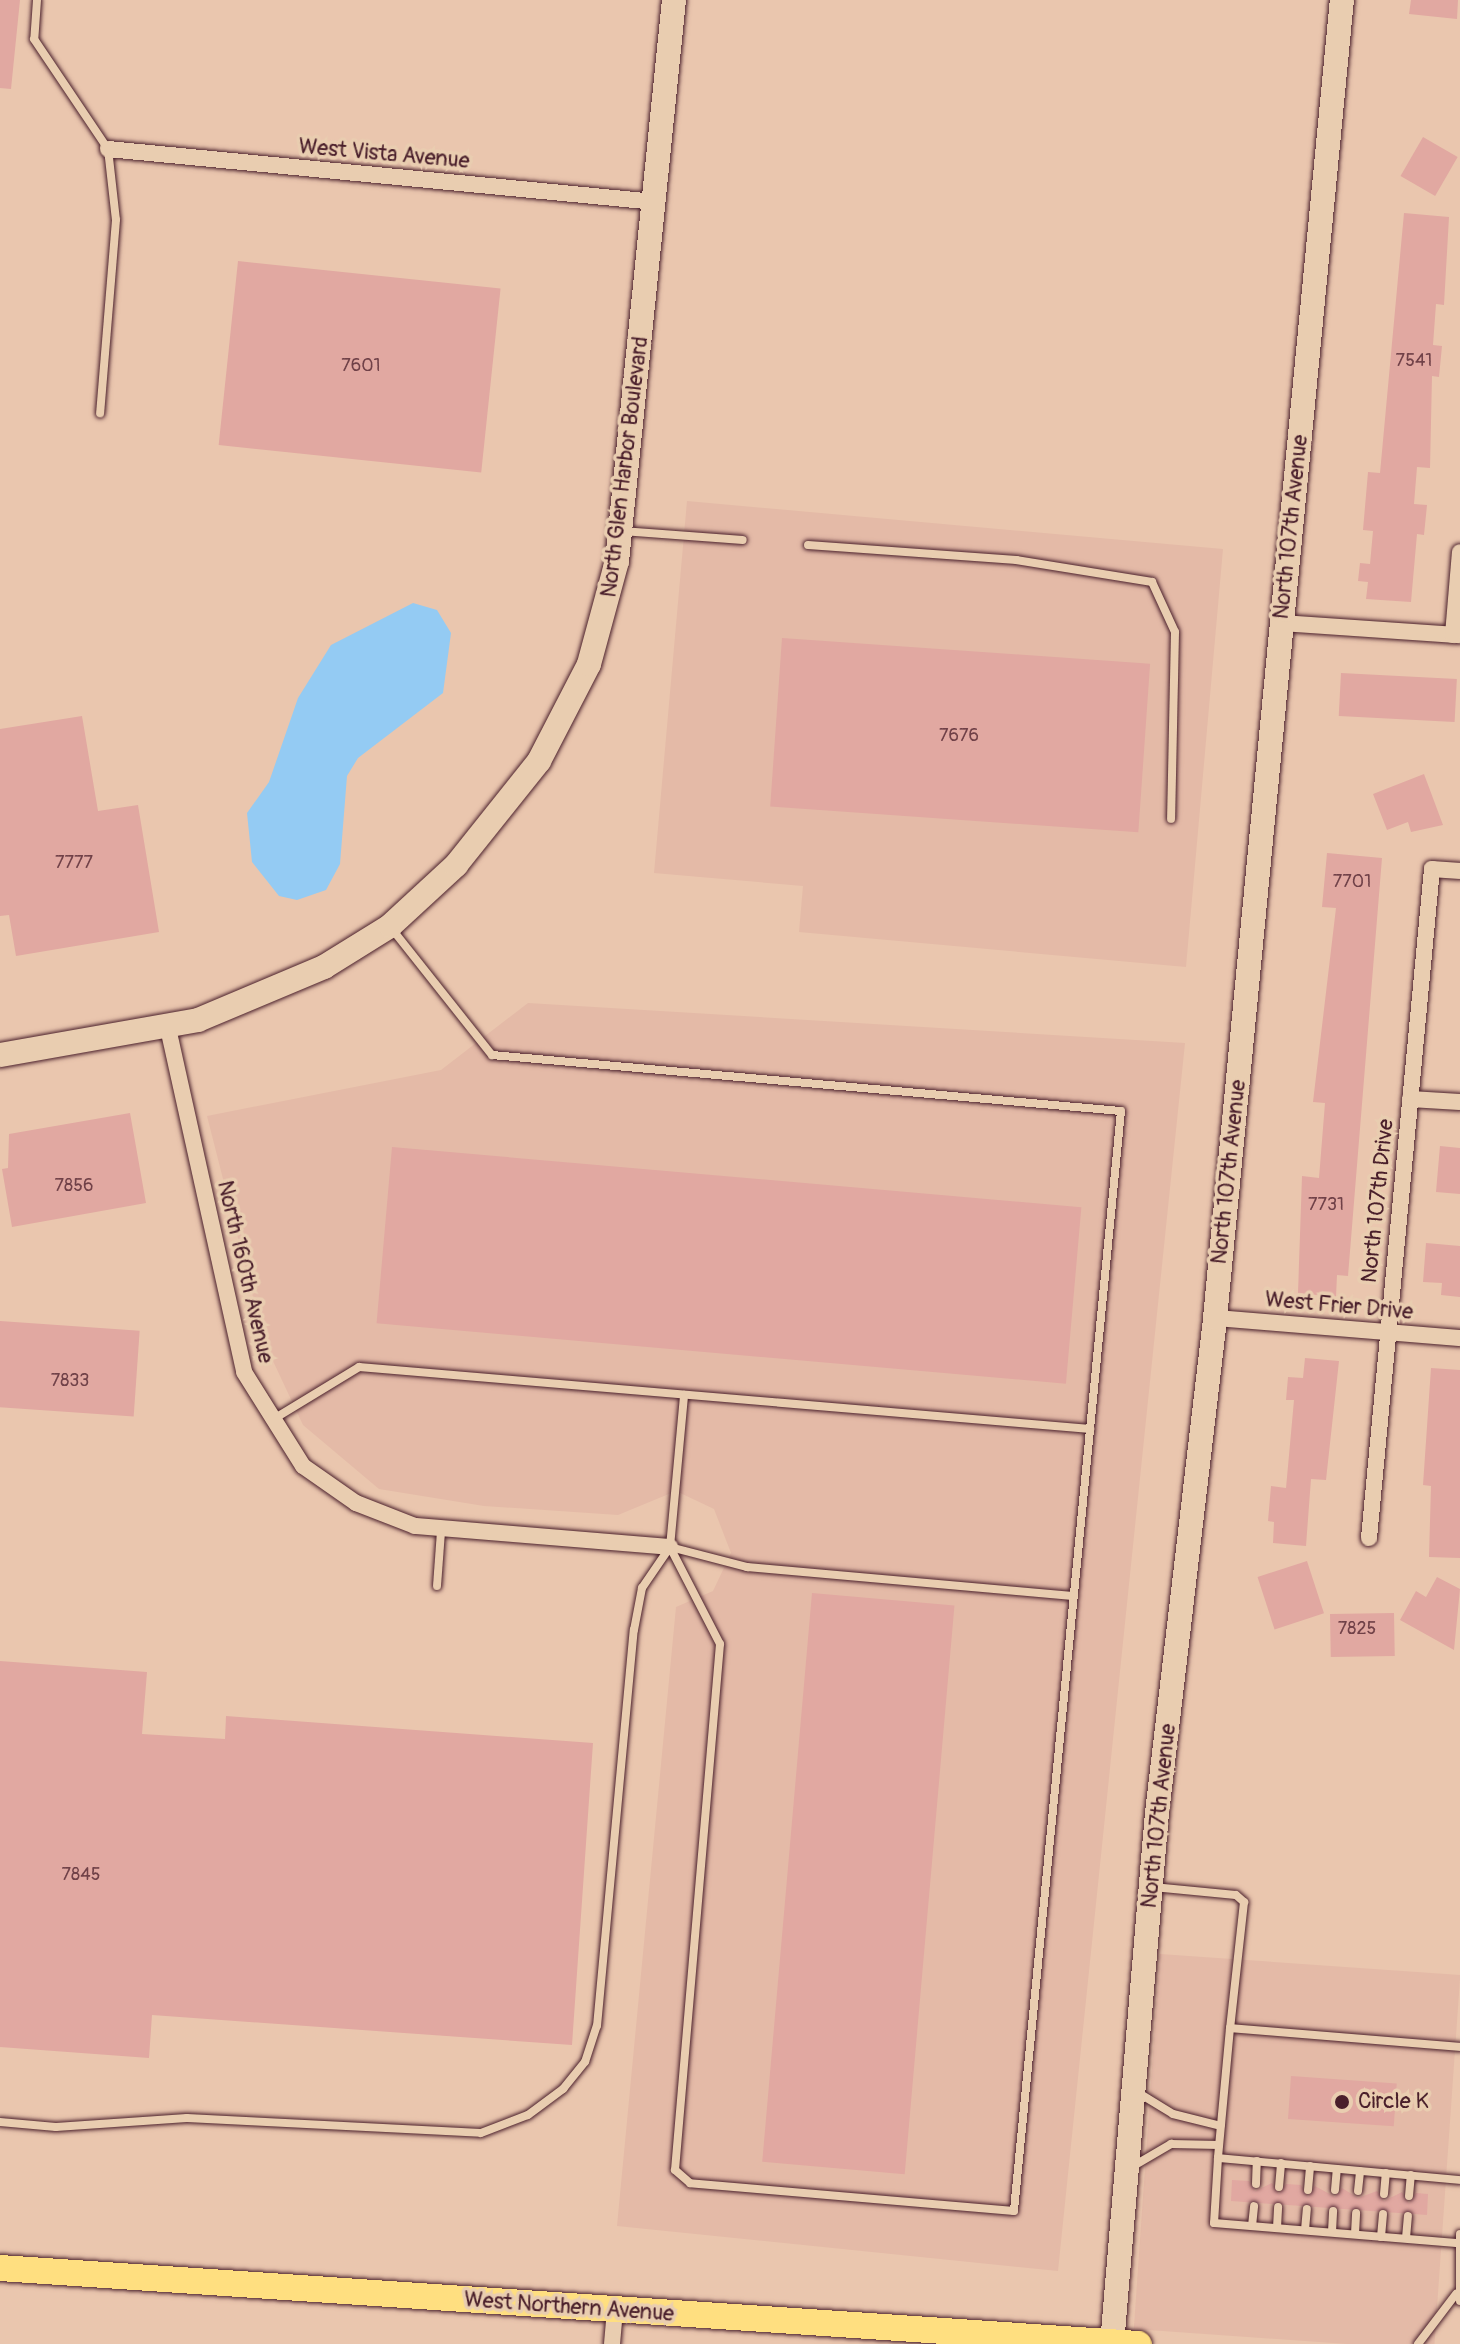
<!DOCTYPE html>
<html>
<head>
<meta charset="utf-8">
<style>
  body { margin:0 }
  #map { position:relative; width:1460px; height:2344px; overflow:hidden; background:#eac6ae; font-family:Pangolin,sans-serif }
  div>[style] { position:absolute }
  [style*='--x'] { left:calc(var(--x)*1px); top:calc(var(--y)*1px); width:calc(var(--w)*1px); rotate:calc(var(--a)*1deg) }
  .built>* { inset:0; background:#e4baa7; transform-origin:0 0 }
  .water>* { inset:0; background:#94cbf3 }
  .building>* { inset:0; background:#e1a8a1; transform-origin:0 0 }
  .roads { filter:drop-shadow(0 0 2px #4a1f2b) drop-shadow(0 0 2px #4a1f2b) }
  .lane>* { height:8px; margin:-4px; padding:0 4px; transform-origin:4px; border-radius:4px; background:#e9cdb0 }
  .street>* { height:16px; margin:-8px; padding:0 8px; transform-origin:8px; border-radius:8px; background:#e9cdb0 }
  .secondary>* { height:24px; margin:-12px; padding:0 12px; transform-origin:12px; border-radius:12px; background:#e9cdb0 }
  .primary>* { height:26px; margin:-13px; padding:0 13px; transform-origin:13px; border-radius:13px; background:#ffdf80 }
  .dots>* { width:22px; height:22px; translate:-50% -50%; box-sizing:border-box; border:4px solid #e9cdb0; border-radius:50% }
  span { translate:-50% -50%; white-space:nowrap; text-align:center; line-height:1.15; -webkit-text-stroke:7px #e9cdb0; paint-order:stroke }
  .number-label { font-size:18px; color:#704148 }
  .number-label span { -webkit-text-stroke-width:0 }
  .street-label { font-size:22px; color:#4a1f2b }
  .poi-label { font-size:22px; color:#4a1f2b }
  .left { translate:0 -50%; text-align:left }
</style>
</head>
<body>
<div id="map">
  <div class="built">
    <i style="clip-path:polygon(687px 501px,1223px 549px,1186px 967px,799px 932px,803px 886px,654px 873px)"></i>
    <i style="clip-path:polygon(528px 1003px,1185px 1043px,1058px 2271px,617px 2226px,676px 1607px,713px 1591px,731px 1553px,714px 1509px,676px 1491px,618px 1515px,484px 1506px,379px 1489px,303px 1425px,265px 1344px,207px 1116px,441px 1070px)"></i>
    <i style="left:1160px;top:1954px;width:301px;height:376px;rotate:4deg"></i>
  </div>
  <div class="water">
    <i style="clip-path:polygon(413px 603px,437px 610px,451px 633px,443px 693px,358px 758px,347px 776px,340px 864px,326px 890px,297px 900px,279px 896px,252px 862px,247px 813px,269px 782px,298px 698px,331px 645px)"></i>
  </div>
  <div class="building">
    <i style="clip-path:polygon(0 0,20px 0,11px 89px,0 88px)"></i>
    <i style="clip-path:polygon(1411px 0,1458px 0,1457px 19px,1409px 14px)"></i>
    <i style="left:1423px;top:137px;width:40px;height:45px;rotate:30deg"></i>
    <i style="clip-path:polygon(1404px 213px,1449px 217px,1444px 305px,1436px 304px,1433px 345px,1442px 346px,1439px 377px,1432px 376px,1430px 468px,1417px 467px,1414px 504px,1427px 505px,1424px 535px,1417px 534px,1411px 602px,1366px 599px,1368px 582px,1358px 581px,1360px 563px,1370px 564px,1373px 531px,1363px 530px,1368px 472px,1380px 473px)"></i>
    <i style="left:238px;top:261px;width:264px;height:185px;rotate:6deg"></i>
    <i style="left:782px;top:638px;width:369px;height:169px;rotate:4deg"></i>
    <i style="left:1341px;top:673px;width:116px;height:43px;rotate:3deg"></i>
    <i style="clip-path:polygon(82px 716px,98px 811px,138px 805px,159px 932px,16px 956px,9px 915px,0 916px,0 729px)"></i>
    <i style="clip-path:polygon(1424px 774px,1443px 825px,1411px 832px,1408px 822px,1387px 830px,1373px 794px)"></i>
    <i style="clip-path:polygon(1327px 853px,1382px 858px,1348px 1276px,1337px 1275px,1336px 1297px,1298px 1293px,1302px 1176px,1319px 1178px,1325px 1103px,1313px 1102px,1336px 908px,1322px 907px)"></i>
    <i style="clip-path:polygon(130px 1113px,146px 1203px,12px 1227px,2px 1169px,8px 1168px,9px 1134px)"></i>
    <i style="clip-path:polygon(1440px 1146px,1460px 1148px,1460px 1194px,1436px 1192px)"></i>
    <i style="left:392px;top:1147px;width:692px;height:177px;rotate:5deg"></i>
    <i style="clip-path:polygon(1426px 1243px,1460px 1246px,1460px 1297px,1441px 1295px,1442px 1283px,1423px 1282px)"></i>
    <i style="left:0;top:1321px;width:140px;height:86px;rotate:4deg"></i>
    <i style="clip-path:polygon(1305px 1358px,1339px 1361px,1326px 1480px,1311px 1479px,1306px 1546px,1273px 1543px,1274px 1522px,1268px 1521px,1271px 1486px,1286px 1488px,1294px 1400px,1286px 1400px,1288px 1377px,1303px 1378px)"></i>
    <i style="clip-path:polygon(1431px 1368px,1460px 1370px,1460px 1558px,1429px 1557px,1431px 1486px,1423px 1485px)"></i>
    <i style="left:1307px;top:1561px;width:55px;height:52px;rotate:72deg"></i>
    <i style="clip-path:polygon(1437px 1577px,1460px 1589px,1454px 1650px,1400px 1620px,1416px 1591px,1426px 1597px)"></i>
    <i style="left:812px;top:1593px;width:143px;height:571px;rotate:5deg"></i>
    <i style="left:1394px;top:1613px;width:43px;height:64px;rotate:89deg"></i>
    <i style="clip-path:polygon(0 1661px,147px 1672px,142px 1734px,225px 1739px,226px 1716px,593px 1743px,572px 2045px,152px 2015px,149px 2058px,0 2047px)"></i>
    <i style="left:1291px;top:2076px;width:106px;height:43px;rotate:4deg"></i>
    <i style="clip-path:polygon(1232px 2180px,1249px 2181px,1255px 2191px,1272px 2183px,1279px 2194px,1286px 2184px,1301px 2185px,1308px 2197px,1315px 2186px,1335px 2197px,1342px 2188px,1358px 2198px,1377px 2191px,1384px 2201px,1402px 2192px,1409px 2203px,1416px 2193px,1428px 2194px,1427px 2215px,1231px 2201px)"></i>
  </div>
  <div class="roads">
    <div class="lane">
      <i style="--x:37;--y:0;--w:39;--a:94"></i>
      <i style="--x:34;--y:39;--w:133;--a:56.1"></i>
      <i style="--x:108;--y:149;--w:71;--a:83.6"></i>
      <i style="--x:116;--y:220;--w:194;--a:94.7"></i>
      <i style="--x:622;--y:531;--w:121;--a:4.3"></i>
      <i style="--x:808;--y:545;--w:209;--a:4.1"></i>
      <i style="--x:1016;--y:560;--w:138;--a:9.2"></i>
      <i style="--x:1152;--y:582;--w:55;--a:65.3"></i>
      <i style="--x:1175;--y:632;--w:187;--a:91.2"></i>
      <i style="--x:392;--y:929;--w:161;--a:51.6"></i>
      <i style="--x:492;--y:1055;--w:631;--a:5.09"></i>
      <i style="--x:1121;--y:1111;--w:1105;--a:95.56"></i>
      <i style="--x:1014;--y:2211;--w:325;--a:-175.1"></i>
      <i style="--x:690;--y:2183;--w:20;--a:-139"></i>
      <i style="--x:675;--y:2170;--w:528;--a:-85.11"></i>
      <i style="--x:720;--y:1644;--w:109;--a:-117.3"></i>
      <i style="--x:272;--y:1420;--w:102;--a:-31.3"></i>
      <i style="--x:359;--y:1367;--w:734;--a:4.85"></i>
      <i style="--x:670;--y:1547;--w:80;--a:14.6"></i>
      <i style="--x:747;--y:1567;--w:327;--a:5.1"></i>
      <i style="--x:437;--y:1586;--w:55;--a:-85.8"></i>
      <i style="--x:1153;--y:1887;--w:83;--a:5.5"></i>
      <i style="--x:1236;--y:1895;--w:11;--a:41"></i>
      <i style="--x:1244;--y:1902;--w:127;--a:96.3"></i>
      <i style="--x:1230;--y:2028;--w:231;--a:4.7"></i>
      <i style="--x:1230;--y:2028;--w:131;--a:95.3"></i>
      <i style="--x:1218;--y:2158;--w:243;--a:5.2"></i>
      <i style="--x:1137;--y:2092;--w:42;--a:31.4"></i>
      <i style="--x:1173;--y:2114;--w:49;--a:14"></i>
      <i style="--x:0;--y:2122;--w:56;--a:5.1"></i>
      <i style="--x:56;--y:2127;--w:131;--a:-3.9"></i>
      <i style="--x:187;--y:2118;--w:294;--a:2.9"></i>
      <i style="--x:481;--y:2133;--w:50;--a:-21"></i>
      <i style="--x:528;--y:2115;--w:44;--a:-36.6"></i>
      <i style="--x:563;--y:2089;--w:35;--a:-51"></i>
      <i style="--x:585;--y:2062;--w:38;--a:-72"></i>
      <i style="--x:597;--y:2026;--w:398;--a:-84.7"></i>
      <i style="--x:634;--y:1630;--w:43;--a:-79.2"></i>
      <i style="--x:642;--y:1588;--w:50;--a:-55.7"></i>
      <i style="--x:670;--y:1547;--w:153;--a:-84.7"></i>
      <i style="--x:1218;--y:2158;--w:65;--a:93.5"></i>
      <i style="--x:1214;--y:2223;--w:246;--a:4.7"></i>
      <i style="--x:1130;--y:2168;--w:48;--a:-30.3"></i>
      <i style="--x:1171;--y:2144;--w:48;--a:1.2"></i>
      <i style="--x:1256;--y:2184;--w:23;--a:-88"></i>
      <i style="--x:1279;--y:2187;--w:24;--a:-85"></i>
      <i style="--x:1308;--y:2190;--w:24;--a:-85"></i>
      <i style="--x:1335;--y:2190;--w:21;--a:-85"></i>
      <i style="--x:1358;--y:2191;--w:20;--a:-84"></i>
      <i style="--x:1384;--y:2194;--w:21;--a:-85"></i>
      <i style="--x:1409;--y:2196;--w:21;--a:-85"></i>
      <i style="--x:1252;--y:2226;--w:20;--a:-84"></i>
      <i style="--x:1277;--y:2228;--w:21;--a:-87"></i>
      <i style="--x:1305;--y:2230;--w:21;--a:-85"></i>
      <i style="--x:1332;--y:2232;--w:21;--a:-87"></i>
      <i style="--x:1355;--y:2234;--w:21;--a:-87"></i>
      <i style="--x:1460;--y:2234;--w:67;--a:90"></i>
      <i style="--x:1381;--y:2237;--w:23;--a:-85"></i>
      <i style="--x:1406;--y:2238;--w:22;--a:-85"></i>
      <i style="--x:1418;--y:2344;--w:63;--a:-52.8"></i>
    </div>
    <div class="street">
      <i style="--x:108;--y:149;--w:550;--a:5.53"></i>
      <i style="--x:1282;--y:623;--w:178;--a:3.9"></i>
      <i style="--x:1453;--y:635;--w:83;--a:-85.2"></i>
      <i style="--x:168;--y:1028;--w:352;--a:77.5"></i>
      <i style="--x:244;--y:1372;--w:111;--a:57.9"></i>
      <i style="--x:303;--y:1466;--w:65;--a:34.9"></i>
      <i style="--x:356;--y:1503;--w:63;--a:21.3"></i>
      <i style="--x:415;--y:1526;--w:256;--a:4.7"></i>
      <i style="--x:1410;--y:1099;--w:50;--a:3.4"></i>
      <i style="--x:1215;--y:1318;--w:246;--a:4.7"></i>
      <i style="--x:1369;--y:1538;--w:672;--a:-84.62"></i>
      <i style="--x:1432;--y:869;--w:28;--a:4"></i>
      <i style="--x:612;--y:2344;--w:33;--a:-85"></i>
    </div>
    <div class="secondary">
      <i style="--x:0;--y:1055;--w:201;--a:-10"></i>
      <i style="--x:198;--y:1020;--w:137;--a:-22.8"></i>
      <i style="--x:324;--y:967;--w:78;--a:-31.8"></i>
      <i style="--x:390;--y:926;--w:90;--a:-42.7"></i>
      <i style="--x:456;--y:865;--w:133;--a:-51.4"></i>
      <i style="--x:539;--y:761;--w:109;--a:-62.7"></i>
      <i style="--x:589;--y:664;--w:107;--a:-74.8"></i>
      <i style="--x:617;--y:561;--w:564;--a:-84.2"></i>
      <i style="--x:1112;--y:2344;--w:533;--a:-85.16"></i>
      <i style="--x:1157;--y:1813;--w:498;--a:-83.3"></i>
      <i style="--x:1215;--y:1318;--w:1324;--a:-84.5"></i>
    </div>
    <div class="primary">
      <i style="--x:0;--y:2268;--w:1141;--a:3.82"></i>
    </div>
  </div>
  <div class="dots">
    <i style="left:1342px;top:2102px;background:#4a1f2b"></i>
  </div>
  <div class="number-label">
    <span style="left:1414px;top:361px">7541</span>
    <span style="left:361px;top:366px">7601</span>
    <span style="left:959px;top:736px">7676</span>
    <span style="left:74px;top:863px">7777</span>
    <span style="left:1352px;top:882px">7701</span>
    <span style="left:74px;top:1186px">7856</span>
    <span style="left:1326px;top:1205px">7731</span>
    <span style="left:70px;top:1381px">7833</span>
    <span style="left:1357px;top:1629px">7825</span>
    <span style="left:81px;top:1875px">7845</span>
  </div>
  <div class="street-label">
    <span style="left:384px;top:154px;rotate:5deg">West Vista Avenue</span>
    <span style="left:625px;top:467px;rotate:-83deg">North Glen Harbor Boulevard</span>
    <span style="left:1291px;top:527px;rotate:-84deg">North 107th Avenue</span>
    <span style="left:1229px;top:1172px;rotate:-84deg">North 107th Avenue</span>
    <span style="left:1378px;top:1201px;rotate:-84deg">North 107th Drive</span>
    <span style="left:245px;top:1272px;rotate:77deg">North 160th Avenue</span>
    <span style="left:1339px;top:1306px;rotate:5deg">West Frier Drive</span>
    <span style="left:1159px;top:1816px;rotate:-84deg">North 107th Avenue</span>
    <span style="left:569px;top:2307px;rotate:4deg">West Northern Avenue</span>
  </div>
  <div class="poi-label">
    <span class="left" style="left:1358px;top:2102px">Circle K</span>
  </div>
</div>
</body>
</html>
